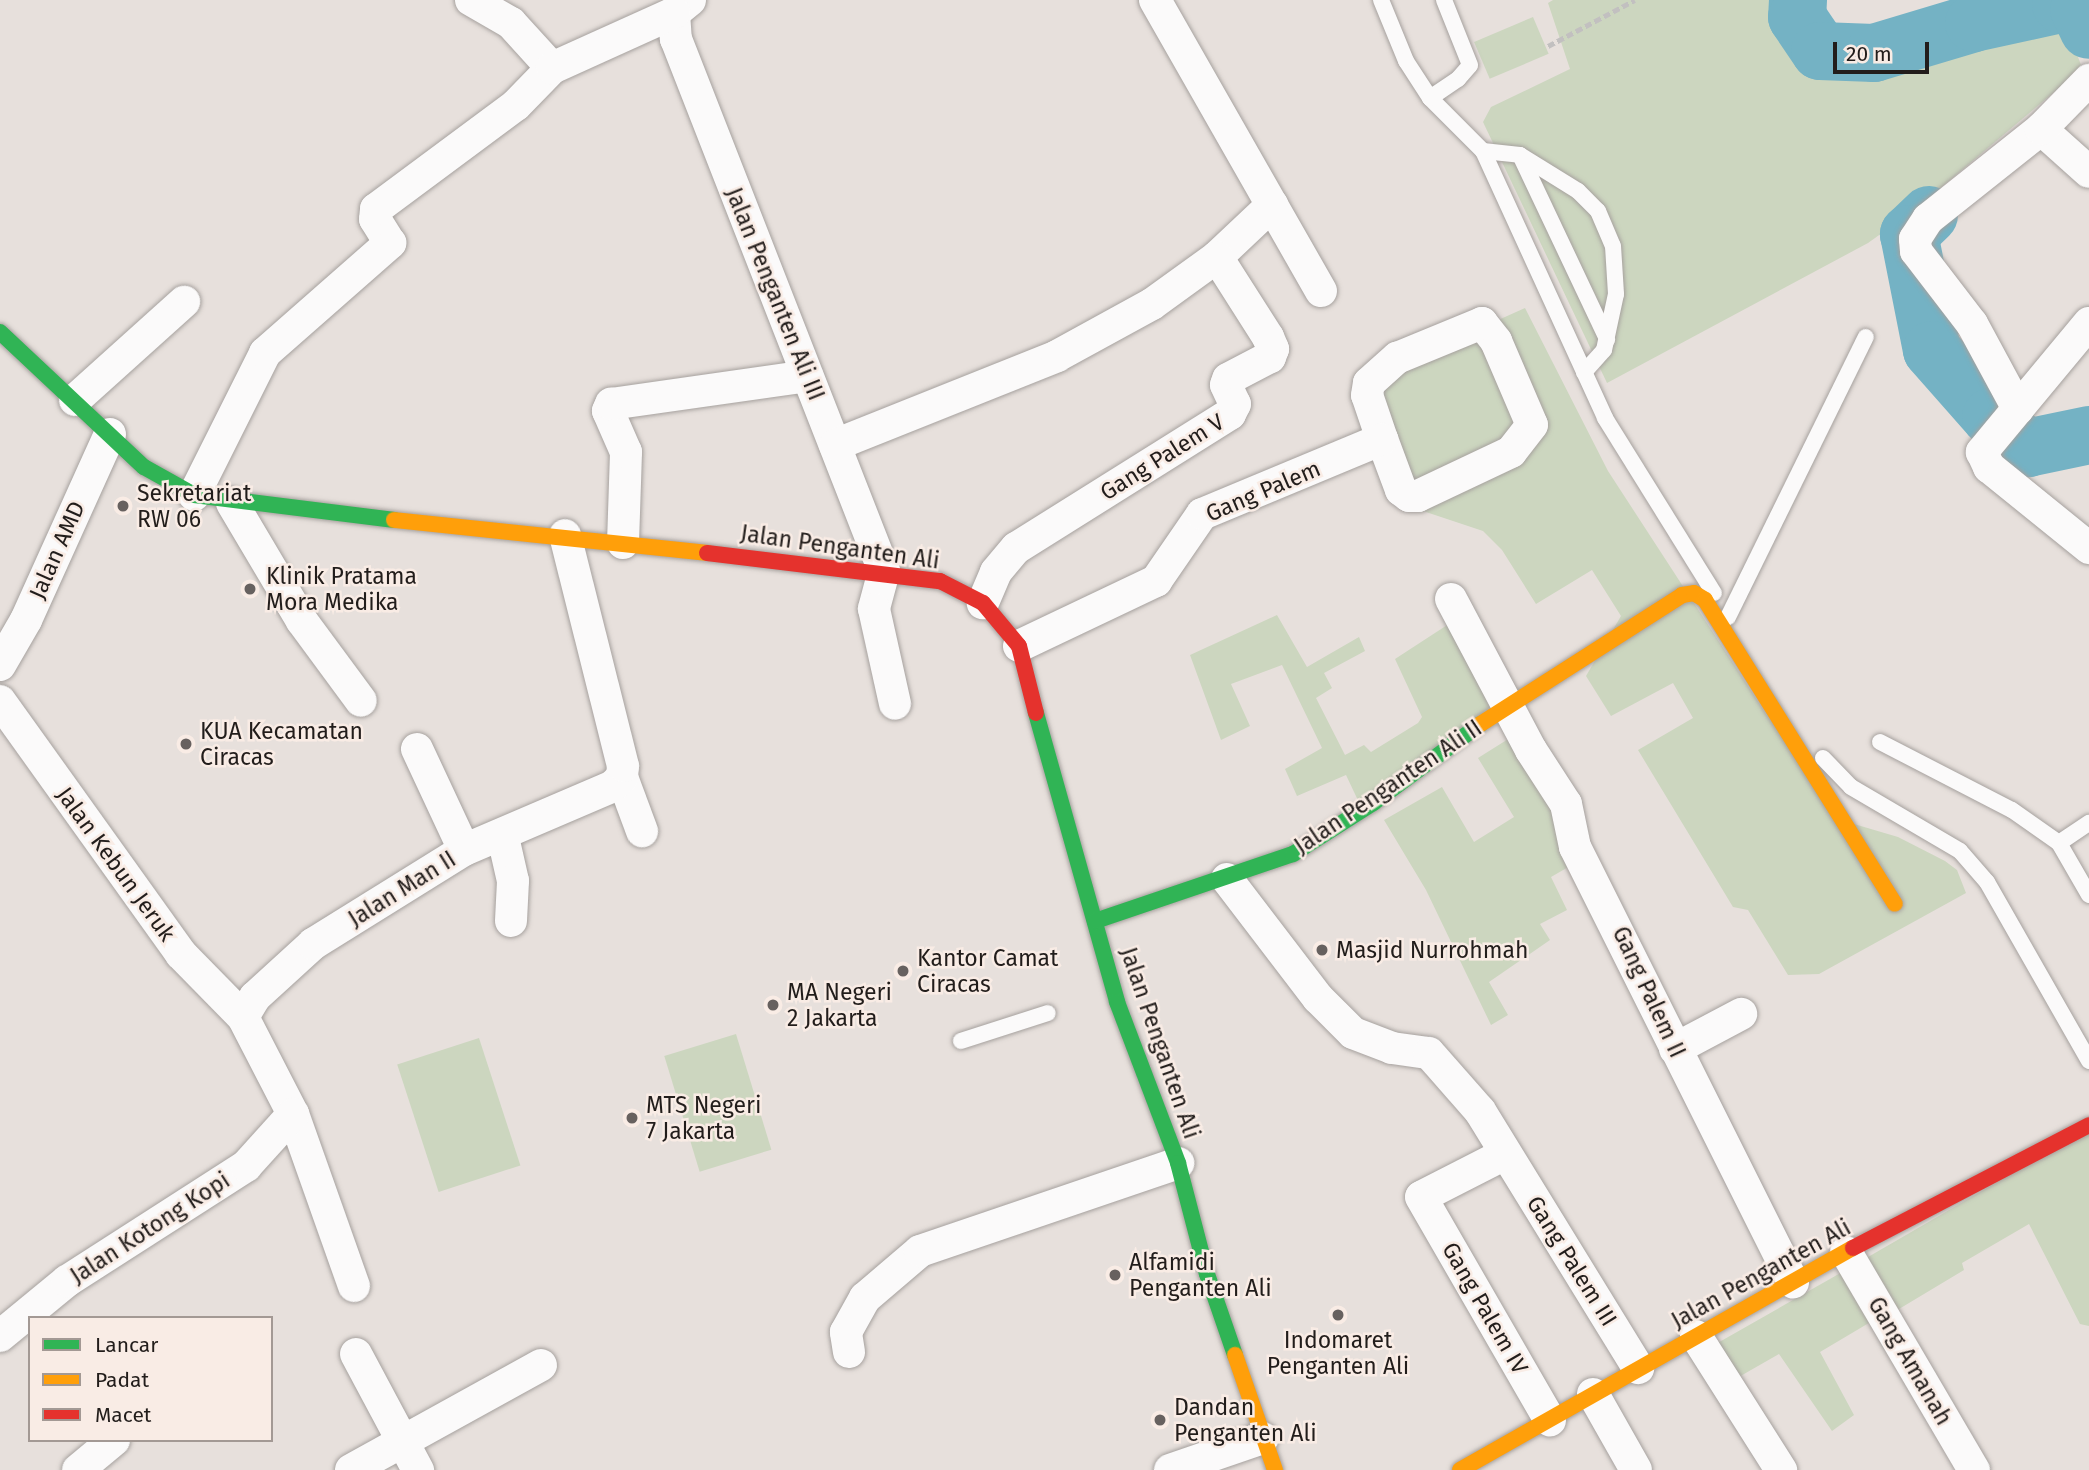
<!DOCTYPE html>
<html>
<head>
<meta charset="utf-8">
<style>
  body { margin:0 }
  #map { position:relative; width:2089px; height:1470px; overflow:hidden; background:#e7e0dc; font-family:"Fira Sans",sans-serif }
  div>[style] { position:absolute }
  [style*='--x'] { left:calc(var(--x)*1px); top:calc(var(--y)*1px); width:calc(var(--w)*1px); rotate:calc(var(--a)*1deg) }
  .green>* { inset:0; background:#ccd6bf; transform-origin:0 0 }
  .river>* { height:58px; margin:-29px; padding:0 29px; transform-origin:29px; border-radius:29px; background:#74b2c4 }
  .path>* { height:4.5px; margin-top:-2.25px; transform-origin:0; background:repeating-linear-gradient(90deg,#c2c0c0 0 7px,transparent 0 10.5px) }
  .roads { filter:drop-shadow(0 0 2px #a6a19e) drop-shadow(0 0 2px #a6a19e) }
  .lane>* { height:16px; margin:-8px; padding:0 8px; transform-origin:8px; border-radius:8px; background:#fbfafa }
  .street>* { height:32px; margin:-16px; padding:0 16px; transform-origin:16px; border-radius:16px; background:#fbfafa }
  .fast>* { height:16px; margin:-8px; padding:0 8px; transform-origin:8px; border-radius:8px; background:#30b455 }
  .slow>* { height:16px; margin:-8px; padding:0 8px; transform-origin:8px; border-radius:8px; background:#ff9f0a }
  .jam>* { height:16px; margin:-8px; padding:0 8px; transform-origin:8px; border-radius:8px; background:#e5322d }
  .dots>* { width:19px; height:19px; translate:-50% -50%; box-sizing:border-box; border:4px solid #f9ece5; border-radius:50% }
  span { translate:-50% -50%; white-space:nowrap; text-align:center; line-height:1.15; -webkit-text-stroke:5px #f9ece5; paint-order:stroke }
  .street-label { font-size:23px; color:#221d1b }
  .poi-label { font-size:23px; color:#221d1b }
  .left { translate:0 -50%; text-align:left }
  .legend { position:absolute; left:28px; top:1316px; width:245px; height:126px; box-sizing:border-box; background:#f9ece5; border:2px solid #a39994; margin:0; padding:9px 12px; list-style:none; font-size:21px; color:#221d1b }
  .legend li { display:flex; align-items:center; gap:14px; height:35px }
  .legend b { width:35px; border:2px solid #a39994 }
  .scale { position:absolute; left:1833px; top:42px; width:96px; height:32px; box-sizing:border-box; border:4px solid #221d1b; border-top:0; padding-left:9px; font-size:21px; line-height:24px; white-space:nowrap; color:#221d1b; -webkit-text-stroke:5px #f9ece5; paint-order:stroke }
</style>
</head>
<body>
<div id="map">
  <div class="green">
    <i style="clip-path:polygon(1553px 0,1776px 0,1806px 60px,1876px 75px,2053px 22px,2072px 41px,2081px 65px,2073px 76px,1917px 208px,1868px 243px,1607px 383px,1483px 122px,1491px 107px,1570px 69px,1548px 3px)"></i>
    <i style="left:1533px;top:17px;width:40px;height:64px;rotate:67deg"></i>
    <i style="clip-path:polygon(1525px 308px,1608px 471px,1768px 717px,1854px 824px,1898px 837px,1945px 861px,1957px 870px,1966px 893px,1819px 974px,1788px 975px,1748px 910px,1733px 907px,1638px 750px,1693px 718px,1673px 683px,1611px 716px,1586px 676px,1621px 616px,1592px 570px,1536px 604px,1502px 550px,1483px 531px,1417px 509px,1360px 382px)"></i>
    <i style="clip-path:polygon(1277px 615px,1307px 667px,1359px 637px,1365px 651px,1324px 673px,1332px 688px,1316px 698px,1345px 755px,1364px 745px,1371px 752px,1418px 723px,1422px 717px,1395px 659px,1458px 618px,1490px 707px,1363px 811px,1346px 775px,1297px 796px,1285px 769px,1322px 748px,1282px 665px,1231px 684px,1250px 726px,1221px 740px,1190px 655px)"></i>
    <i style="clip-path:polygon(1513px 736px,1562px 802px,1577px 862px,1551px 877px,1567px 910px,1540px 924px,1550px 940px,1489px 982px,1508px 1015px,1491px 1025px,1426px 890px,1384px 820px,1442px 787px,1474px 842px,1514px 817px,1478px 758px)"></i>
    <i style="left:736px;top:1034px;width:121px;height:75px;rotate:73deg"></i>
    <i style="left:479px;top:1038px;width:134px;height:86px;rotate:72deg"></i>
    <i style="clip-path:polygon(2089px 1129px,2089px 1326px,2080px 1324px,2029px 1224px,1962px 1263px,1964px 1270px,1889px 1315px,1856px 1264px)"></i>
    <i style="clip-path:polygon(1851px 1267px,1879px 1317px,1820px 1352px,1854px 1415px,1832px 1431px,1779px 1354px,1730px 1382px,1707px 1349px)"></i>
  </div>
  <div class="river">
    <i style="--x:1798;--y:0;--w:17;--a:93"></i>
    <i style="--x:1797;--y:17;--w:41;--a:55.9"></i>
    <i style="--x:1820;--y:51;--w:54;--a:2.1"></i>
    <i style="--x:1874;--y:53;--w:104;--a:-16.7"></i>
    <i style="--x:1974;--y:23;--w:89;--a:-12.3"></i>
    <i style="--x:2061;--y:4;--w:19;--a:16"></i>
    <i style="--x:2079;--y:9;--w:23;--a:65"></i>
    <i style="--x:1929;--y:215;--w:28;--a:136"></i>
    <i style="--x:1909;--y:234;--w:118;--a:78.8"></i>
    <i style="--x:1932;--y:350;--w:89;--a:48.6"></i>
    <i style="--x:1991;--y:417;--w:48;--a:40.7"></i>
    <i style="--x:2027;--y:448;--w:63;--a:-11.8"></i>
  </div>
  <div class="path">
    <i style="--x:1548;--y:46;--w:98;--a:-27.9"></i>
  </div>
  <div class="roads">
    <div class="lane">
      <i style="--x:1381;--y:0;--w:66;--a:67.7"></i>
      <i style="--x:1406;--y:61;--w:44;--a:57"></i>
      <i style="--x:1430;--y:98;--w:75;--a:45"></i>
      <i style="--x:1483;--y:151;--w:294;--a:65.4"></i>
      <i style="--x:1605;--y:418;--w:206;--a:58.1"></i>
      <i style="--x:1430;--y:98;--w:34;--a:-34"></i>
      <i style="--x:1458;--y:79;--w:18;--a:-49"></i>
      <i style="--x:1470;--y:65;--w:70;--a:-111.8"></i>
      <i style="--x:1483;--y:151;--w:37;--a:6"></i>
      <i style="--x:1520;--y:155;--w:68;--a:31.8"></i>
      <i style="--x:1578;--y:191;--w:28;--a:45"></i>
      <i style="--x:1598;--y:211;--w:38;--a:67"></i>
      <i style="--x:1613;--y:246;--w:48;--a:86.4"></i>
      <i style="--x:1616;--y:294;--w:57;--a:102.1"></i>
      <i style="--x:1604;--y:350;--w:30;--a:132"></i>
      <i style="--x:1520;--y:155;--w:204;--a:64.7"></i>
      <i style="--x:1728;--y:617;--w:312;--a:-63.8"></i>
      <i style="--x:1880;--y:742;--w:148;--a:27.3"></i>
      <i style="--x:2012;--y:810;--w:57;--a:35.1"></i>
      <i style="--x:2059;--y:843;--w:60;--a:60"></i>
      <i style="--x:1823;--y:758;--w:40;--a:46"></i>
      <i style="--x:1851;--y:787;--w:126;--a:30.4"></i>
      <i style="--x:1960;--y:851;--w:41;--a:48.9"></i>
      <i style="--x:1987;--y:882;--w:206;--a:60.3"></i>
      <i style="--x:2059;--y:843;--w:36;--a:-34"></i>
      <i style="--x:961;--y:1041;--w:91;--a:-17.8"></i>
    </div>
    <div class="street">
      <i style="--x:471;--y:0;--w:46;--a:29.9"></i>
      <i style="--x:511;--y:23;--w:61;--a:47.7"></i>
      <i style="--x:690;--y:0;--w:21;--a:141"></i>
      <i style="--x:674;--y:13;--w:26;--a:86"></i>
      <i style="--x:676;--y:39;--w:571;--a:68.65"></i>
      <i style="--x:884;--y:571;--w:39;--a:105"></i>
      <i style="--x:874;--y:609;--w:97;--a:77.5"></i>
      <i style="--x:1155;--y:0;--w:335;--a:60.3"></i>
      <i style="--x:2041;--y:129;--w:64;--a:41.9"></i>
      <i style="--x:1217;--y:257;--w:76;--a:-43.4"></i>
      <i style="--x:1482;--y:323;--w:23;--a:52"></i>
      <i style="--x:1496;--y:341;--w:91;--a:66.8"></i>
      <i style="--x:1532;--y:425;--w:34;--a:128"></i>
      <i style="--x:1511;--y:452;--w:103;--a:154.7"></i>
      <i style="--x:1418;--y:496;--w:9;--a:180"></i>
      <i style="--x:1409;--y:496;--w:10;--a:-143"></i>
      <i style="--x:1401;--y:490;--w:54;--a:-110.4"></i>
      <i style="--x:1382;--y:439;--w:46;--a:-108.8"></i>
      <i style="--x:1367;--y:395;--w:12;--a:-81"></i>
      <i style="--x:1369;--y:383;--w:38;--a:-42"></i>
      <i style="--x:1397;--y:358;--w:92;--a:-22.4"></i>
      <i style="--x:2089;--y:323;--w:168;--a:129.7"></i>
      <i style="--x:1982;--y:452;--w:17;--a:65"></i>
      <i style="--x:1989;--y:467;--w:129;--a:39"></i>
      <i style="--x:75;--y:400;--w:147;--a:-42"></i>
      <i style="--x:2018;--y:409;--w:97;--a:-118.4"></i>
      <i style="--x:1972;--y:324;--w:92;--a:-127.5"></i>
      <i style="--x:1916;--y:251;--w:12;--a:-95"></i>
      <i style="--x:1915;--y:239;--w:24;--a:-57"></i>
      <i style="--x:1928;--y:219;--w:144;--a:-38.5"></i>
      <i style="--x:2041;--y:129;--w:69;--a:-45.6"></i>
      <i style="--x:835;--y:445;--w:239;--a:-21.8"></i>
      <i style="--x:1057;--y:356;--w:108;--a:-28.7"></i>
      <i style="--x:1152;--y:304;--w:80;--a:-35.9"></i>
      <i style="--x:1217;--y:257;--w:95;--a:57.5"></i>
      <i style="--x:1268;--y:337;--w:13;--a:67"></i>
      <i style="--x:1273;--y:349;--w:9;--a:111"></i>
      <i style="--x:1270;--y:357;--w:47;--a:152.4"></i>
      <i style="--x:1228;--y:379;--w:6;--a:108"></i>
      <i style="--x:1226;--y:385;--w:21;--a:65"></i>
      <i style="--x:1235;--y:404;--w:11;--a:117"></i>
      <i style="--x:1230;--y:414;--w:252;--a:147.9"></i>
      <i style="--x:1016;--y:548;--w:31;--a:130"></i>
      <i style="--x:996;--y:572;--w:34;--a:113"></i>
      <i style="--x:194;--y:495;--w:159;--a:-63.4"></i>
      <i style="--x:265;--y:353;--w:167;--a:-41.3"></i>
      <i style="--x:390;--y:243;--w:28;--a:-122"></i>
      <i style="--x:375;--y:219;--w:10;--a:-84"></i>
      <i style="--x:376;--y:209;--w:174;--a:-36.6"></i>
      <i style="--x:516;--y:105;--w:52;--a:-45.8"></i>
      <i style="--x:552;--y:68;--w:134;--a:-24.3"></i>
      <i style="--x:232;--y:503;--w:137;--a:59.3"></i>
      <i style="--x:302;--y:621;--w:99;--a:53.6"></i>
      <i style="--x:623;--y:543;--w:91;--a:-88.1"></i>
      <i style="--x:626;--y:452;--w:45;--a:-113.7"></i>
      <i style="--x:608;--y:411;--w:8;--a:-67"></i>
      <i style="--x:611;--y:404;--w:198;--a:-8.1"></i>
      <i style="--x:1451;--y:599;--w:171;--a:62.1"></i>
      <i style="--x:1531;--y:750;--w:64;--a:57.1"></i>
      <i style="--x:1566;--y:804;--w:44;--a:78.2"></i>
      <i style="--x:1575;--y:847;--w:487;--a:63.4"></i>
      <i style="--x:1019;--y:646;--w:152;--a:-25.4"></i>
      <i style="--x:1156;--y:581;--w:81;--a:-55.5"></i>
      <i style="--x:1202;--y:514;--w:195;--a:-22.6"></i>
      <i style="--x:0;--y:665;--w:52;--a:-60"></i>
      <i style="--x:26;--y:620;--w:204;--a:-65.7"></i>
      <i style="--x:0;--y:701;--w:311;--a:54.4"></i>
      <i style="--x:181;--y:954;--w:88;--a:45.5"></i>
      <i style="--x:417;--y:749;--w:111;--a:65"></i>
      <i style="--x:622;--y:777;--w:58;--a:69.7"></i>
      <i style="--x:503;--y:837;--w:45;--a:77.2"></i>
      <i style="--x:513;--y:881;--w:40;--a:92.9"></i>
      <i style="--x:1227;--y:879;--w:150;--a:52.6"></i>
      <i style="--x:1318;--y:998;--w:49;--a:45"></i>
      <i style="--x:1353;--y:1033;--w:42;--a:21"></i>
      <i style="--x:1392;--y:1048;--w:37;--a:8"></i>
      <i style="--x:1429;--y:1053;--w:77;--a:48.7"></i>
      <i style="--x:1480;--y:1111;--w:302;--a:58.4"></i>
      <i style="--x:1675;--y:1049;--w:75;--a:-27.9"></i>
      <i style="--x:1505;--y:1154;--w:94;--a:152.9"></i>
      <i style="--x:1421;--y:1197;--w:258;--a:60"></i>
      <i style="--x:1846;--y:1252;--w:253;--a:59.6"></i>
      <i style="--x:354;--y:1286;--w:182;--a:-109.5"></i>
      <i style="--x:293;--y:1114;--w:109;--a:-117.3"></i>
      <i style="--x:243;--y:1017;--w:23;--a:-59"></i>
      <i style="--x:255;--y:997;--w:79;--a:-42.4"></i>
      <i style="--x:313;--y:944;--w:178;--a:-31.9"></i>
      <i style="--x:464;--y:850;--w:162;--a:-23.2"></i>
      <i style="--x:613;--y:786;--w:13;--a:-45"></i>
      <i style="--x:622;--y:777;--w:11;--a:-85"></i>
      <i style="--x:623;--y:766;--w:238;--a:-104.1"></i>
      <i style="--x:0;--y:1336;--w:87;--a:-39.4"></i>
      <i style="--x:67;--y:1281;--w:213;--a:-32.7"></i>
      <i style="--x:246;--y:1166;--w:70;--a:-47.9"></i>
      <i style="--x:1696;--y:1336;--w:159;--a:57.6"></i>
      <i style="--x:849;--y:1352;--w:20;--a:-99"></i>
      <i style="--x:846;--y:1332;--w:39;--a:-61"></i>
      <i style="--x:865;--y:1298;--w:72;--a:-40.5"></i>
      <i style="--x:920;--y:1251;--w:273;--a:-18.8"></i>
      <i style="--x:356;--y:1354;--w:132;--a:61.9"></i>
      <i style="--x:1593;--y:1394;--w:87;--a:60.5"></i>
      <i style="--x:78;--y:1470;--w:47;--a:-39.8"></i>
      <i style="--x:351;--y:1470;--w:217;--a:-28.9"></i>
      <i style="--x:1170;--y:1470;--w:98;--a:-19"></i>
    </div>
    <div class="fast">
      <i style="--x:0;--y:332;--w:197;--a:43.2"></i>
      <i style="--x:144;--y:467;--w:57;--a:29.2"></i>
      <i style="--x:194;--y:495;--w:202;--a:7.1"></i>
      <i style="--x:1036;--y:713;--w:300;--a:74.3"></i>
      <i style="--x:1117;--y:1002;--w:172;--a:69.2"></i>
      <i style="--x:1178;--y:1163;--w:115;--a:75.4"></i>
      <i style="--x:1207;--y:1274;--w:86;--a:70.9"></i>
      <i style="--x:1095;--y:921;--w:209;--a:-18.7"></i>
      <i style="--x:1293;--y:854;--w:95;--a:-32.5"></i>
      <i style="--x:1373;--y:803;--w:132;--a:-36.3"></i>
    </div>
    <div class="slow">
      <i style="--x:394;--y:520;--w:315;--a:6"></i>
      <i style="--x:1479;--y:725;--w:241;--a:-32.6"></i>
      <i style="--x:1682;--y:595;--w:12;--a:-9"></i>
      <i style="--x:1694;--y:593;--w:13;--a:32"></i>
      <i style="--x:1705;--y:600;--w:358;--a:58"></i>
      <i style="--x:1235;--y:1355;--w:122;--a:70.8"></i>
      <i style="--x:1460;--y:1470;--w:451;--a:-29.5"></i>
    </div>
    <div class="jam">
      <i style="--x:707;--y:553;--w:235;--a:6.9"></i>
      <i style="--x:940;--y:581;--w:48;--a:27.1"></i>
      <i style="--x:983;--y:603;--w:56;--a:50.1"></i>
      <i style="--x:1019;--y:646;--w:69;--a:75.8"></i>
      <i style="--x:1853;--y:1248;--w:266;--a:-27.5"></i>
    </div>
  </div>
  <div class="dots">
    <i style="left:123px;top:506px;background:#67615f"></i>
    <i style="left:250px;top:589px;background:#67615f"></i>
    <i style="left:186px;top:744px;background:#67615f"></i>
    <i style="left:1322px;top:950px;background:#67615f"></i>
    <i style="left:903px;top:971px;background:#67615f"></i>
    <i style="left:773px;top:1005px;background:#67615f"></i>
    <i style="left:632px;top:1118px;background:#67615f"></i>
    <i style="left:1115px;top:1275px;background:#67615f"></i>
    <i style="left:1338px;top:1315px;background:#67615f"></i>
    <i style="left:1160px;top:1420px;background:#67615f"></i>
  </div>
  <div class="street-label">
    <span style="left:775px;top:294px;rotate:68deg">Jalan Penganten Ali III</span>
    <span style="left:1162px;top:457px;rotate:-32deg">Gang Palem V</span>
    <span style="left:1263px;top:491px;rotate:-23deg">Gang Palem</span>
    <span style="left:840px;top:547px;rotate:8deg">Jalan Penganten Ali</span>
    <span style="left:57px;top:550px;rotate:-66deg">Jalan AMD</span>
    <span style="left:1388px;top:787px;rotate:-34deg">Jalan Penganten Ali II</span>
    <span style="left:116px;top:864px;rotate:54deg">Jalan Kebun Jeruk</span>
    <span style="left:402px;top:889px;rotate:-32deg">Jalan Man II</span>
    <span style="left:1649px;top:992px;rotate:65deg">Gang Palem II</span>
    <span style="left:1160px;top:1043px;rotate:71deg">Jalan Penganten Ali</span>
    <span style="left:150px;top:1228px;rotate:-33deg">Jalan Kotong Kopi</span>
    <span style="left:1572px;top:1261px;rotate:58deg">Gang Palem III</span>
    <span style="left:1761px;top:1274px;rotate:-29deg">Jalan Penganten Ali</span>
    <span style="left:1485px;top:1308px;rotate:60deg">Gang Palem IV</span>
    <span style="left:1910px;top:1361px;rotate:60deg">Gang Amanah</span>
  </div>
  <div class="poi-label">
    <span class="left" style="left:137px;top:506px">Sekretariat<br>RW 06</span>
    <span class="left" style="left:266px;top:589px">Klinik Pratama<br>Mora Medika</span>
    <span class="left" style="left:200px;top:744px">KUA Kecamatan<br>Ciracas</span>
    <span class="left" style="left:1336px;top:950px">Masjid Nurrohmah</span>
    <span class="left" style="left:917px;top:971px">Kantor Camat<br>Ciracas</span>
    <span class="left" style="left:787px;top:1005px">MA Negeri<br>2 Jakarta</span>
    <span class="left" style="left:646px;top:1118px">MTS Negeri<br>7 Jakarta</span>
    <span class="left" style="left:1129px;top:1275px">Alfamidi<br>Penganten Ali</span>
    <span style="left:1338px;top:1353px">Indomaret<br>Penganten Ali</span>
    <span class="left" style="left:1174px;top:1420px">Dandan<br>Penganten Ali</span>
  </div>
  <ul class="legend">
  <li><b style="height:9px;background:#30b455"></b>Lancar</li>
  <li><b style="height:9px;background:#ff9f0a"></b>Padat</li>
  <li><b style="height:9px;background:#e5322d"></b>Macet</li>
  </ul>
  <div class="scale">20 m</div>
</div>
</body>
</html>
